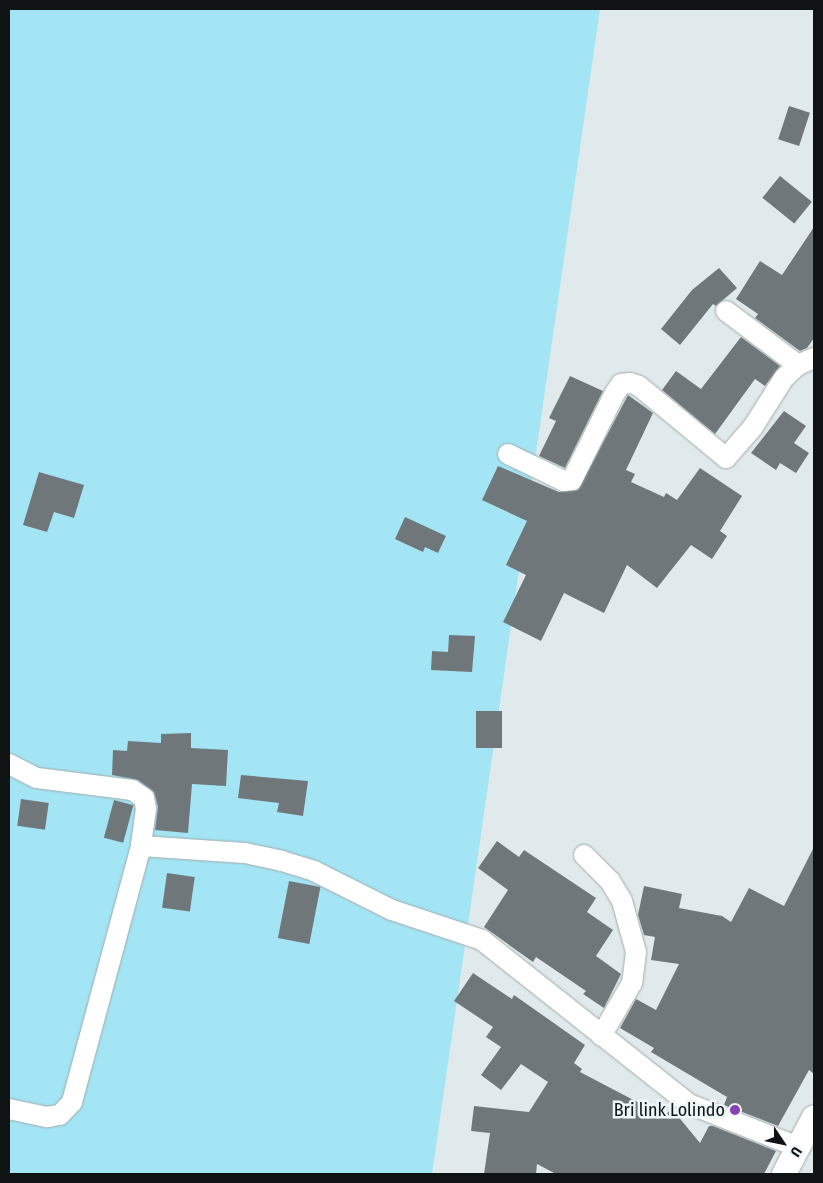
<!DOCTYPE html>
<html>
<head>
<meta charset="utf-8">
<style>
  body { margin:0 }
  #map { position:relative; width:823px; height:1183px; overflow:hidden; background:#e0e9eb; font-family:"Fira Sans Condensed",sans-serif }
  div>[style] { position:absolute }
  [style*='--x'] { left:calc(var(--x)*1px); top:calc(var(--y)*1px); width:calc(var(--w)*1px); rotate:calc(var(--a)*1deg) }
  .green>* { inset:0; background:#a3e5f4 }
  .building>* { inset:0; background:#70777b; transform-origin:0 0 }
  .roads { filter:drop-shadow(0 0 1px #a3acae) drop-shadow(0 0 1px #a3acae) }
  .minor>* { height:20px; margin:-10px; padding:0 10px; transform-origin:10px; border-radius:10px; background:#fff }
  .tertiary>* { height:24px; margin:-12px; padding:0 12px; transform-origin:12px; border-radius:12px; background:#fff }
  .dots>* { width:14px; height:14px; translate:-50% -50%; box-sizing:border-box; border:2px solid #edf6f9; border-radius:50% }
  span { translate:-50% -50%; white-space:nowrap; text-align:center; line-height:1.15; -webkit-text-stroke:5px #edf6f9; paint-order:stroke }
  .poi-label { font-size:18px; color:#101314 }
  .right { translate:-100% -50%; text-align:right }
  .frame { position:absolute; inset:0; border:10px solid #101314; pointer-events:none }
  .north { position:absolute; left:758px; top:1118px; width:50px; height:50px; -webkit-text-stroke:4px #edf6f9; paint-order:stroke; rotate:124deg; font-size:14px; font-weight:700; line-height:20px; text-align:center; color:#101314 }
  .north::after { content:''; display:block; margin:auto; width:18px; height:22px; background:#101314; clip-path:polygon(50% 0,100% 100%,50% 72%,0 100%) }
</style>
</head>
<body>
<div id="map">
  <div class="green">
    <i style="clip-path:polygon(9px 9px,600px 9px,432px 1174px,9px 1174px)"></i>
  </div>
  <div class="building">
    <i style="left:789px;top:106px;width:22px;height:35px;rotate:18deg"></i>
    <i style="left:780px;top:176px;width:41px;height:28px;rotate:39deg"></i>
    <i style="clip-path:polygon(814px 227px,814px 338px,807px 348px,800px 351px,755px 318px,758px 314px,736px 299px,760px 261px,782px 275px)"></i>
    <i style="clip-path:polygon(719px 268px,737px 288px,716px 306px,713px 304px,680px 345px,661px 329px,692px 290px)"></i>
    <i style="clip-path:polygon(741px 337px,780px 366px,765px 386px,755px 379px,715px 434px,662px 390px,676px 371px,701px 389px)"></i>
    <i style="clip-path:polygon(570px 376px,603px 391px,565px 468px,539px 456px,556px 421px,549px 418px)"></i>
    <i style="clip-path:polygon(628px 395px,653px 413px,626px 470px,635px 474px,631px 482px,664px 497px,666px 493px,677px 500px,700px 468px,742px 496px,720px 531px,727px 536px,712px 559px,691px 545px,657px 588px,627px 565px,604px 613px,564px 593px,541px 641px,503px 622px,526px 575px,506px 565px,527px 521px,482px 500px,498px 466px,559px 492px,578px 490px)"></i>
    <i style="clip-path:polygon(784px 411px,806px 426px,794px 443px,809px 453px,796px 473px,780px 463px,776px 470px,751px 453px)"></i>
    <i style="clip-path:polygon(39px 472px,84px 485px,74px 518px,54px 512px,47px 532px,23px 525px)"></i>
    <i style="clip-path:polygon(405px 517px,446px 536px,438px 553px,425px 547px,423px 552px,395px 539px)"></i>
    <i style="clip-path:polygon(449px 635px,475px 636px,472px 672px,431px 670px,432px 651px,448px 652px)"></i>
    <i style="left:476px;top:711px;width:26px;height:37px"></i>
    <i style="clip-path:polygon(191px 733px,191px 748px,228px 750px,226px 786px,192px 784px,188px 833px,155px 830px,158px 807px,154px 792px,138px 780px,112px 775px,113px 750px,127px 751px,128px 741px,161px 743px,161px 734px)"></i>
    <i style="clip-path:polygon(241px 775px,308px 781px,303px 816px,277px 812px,279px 803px,238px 798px)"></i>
    <i style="left:21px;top:799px;width:28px;height:27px;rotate:8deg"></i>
    <i style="left:114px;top:800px;width:20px;height:39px;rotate:15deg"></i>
    <i style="clip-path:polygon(497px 841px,519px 857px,524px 850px,596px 898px,587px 912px,613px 930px,596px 956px,621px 974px,604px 1008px,583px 994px,586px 991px,536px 957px,533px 962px,484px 927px,508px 890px,478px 868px)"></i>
    <i style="clip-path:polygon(814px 847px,814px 1074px,809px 1070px,778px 1126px,724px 1105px,727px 1097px,651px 1052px,654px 1048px,620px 1028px,636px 999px,656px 1010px,679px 964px,651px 960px,655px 937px,644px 935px,638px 915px,644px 886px,682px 894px,679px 908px,722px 916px,731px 922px,749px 888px,784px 906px)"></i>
    <i style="left:167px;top:873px;width:28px;height:35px;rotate:8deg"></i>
    <i style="left:289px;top:881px;width:32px;height:58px;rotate:11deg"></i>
    <i style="clip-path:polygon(473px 973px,512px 999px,514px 995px,585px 1045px,574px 1063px,582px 1069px,580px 1072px,664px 1116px,672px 1109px,700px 1143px,709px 1126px,713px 1126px,776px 1151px,764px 1174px,556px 1174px,537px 1164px,536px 1174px,484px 1174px,490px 1133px,471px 1131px,474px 1106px,529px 1112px,548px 1082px,521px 1064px,501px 1090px,481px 1075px,501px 1047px,486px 1037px,493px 1027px,454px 1001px)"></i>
  </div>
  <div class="roads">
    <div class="minor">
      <i style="--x:726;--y:311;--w:90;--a:36.9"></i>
      <i style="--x:508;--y:454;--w:62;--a:25.7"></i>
      <i style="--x:564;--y:481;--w:8;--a:-7"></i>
      <i style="--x:572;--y:480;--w:97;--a:-63.7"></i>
      <i style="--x:615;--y:393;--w:11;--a:-56"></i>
      <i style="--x:621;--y:384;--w:9;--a:-6"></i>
      <i style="--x:630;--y:383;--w:9;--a:18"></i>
      <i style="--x:639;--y:386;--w:113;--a:39.6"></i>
      <i style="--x:726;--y:458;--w:41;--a:-48.9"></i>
      <i style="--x:753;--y:427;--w:58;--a:-57.7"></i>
      <i style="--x:784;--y:378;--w:19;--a:-43"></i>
      <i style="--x:798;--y:365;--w:17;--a:-24"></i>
      <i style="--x:9;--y:764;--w:31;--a:27"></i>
      <i style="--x:37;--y:778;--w:96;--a:7.2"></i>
      <i style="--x:132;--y:790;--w:14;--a:34"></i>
      <i style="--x:144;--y:798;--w:11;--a:80"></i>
      <i style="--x:146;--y:809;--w:37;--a:98"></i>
      <i style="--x:141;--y:846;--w:104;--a:3.9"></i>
      <i style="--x:245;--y:853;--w:38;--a:12"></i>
      <i style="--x:282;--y:861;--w:34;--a:17"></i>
      <i style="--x:314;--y:871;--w:87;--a:26.6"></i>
      <i style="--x:392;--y:910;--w:95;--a:18.4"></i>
      <i style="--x:482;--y:940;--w:264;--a:38.4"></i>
      <i style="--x:689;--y:1104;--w:117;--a:21.5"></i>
      <i style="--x:584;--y:855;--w:37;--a:45"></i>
      <i style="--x:610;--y:881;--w:23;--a:59"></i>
      <i style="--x:622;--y:901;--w:53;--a:74.6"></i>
      <i style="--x:636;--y:952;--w:31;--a:97"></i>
      <i style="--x:632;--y:983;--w:61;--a:120.3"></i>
      <i style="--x:9;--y:1109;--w:39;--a:12"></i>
      <i style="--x:47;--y:1117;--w:13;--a:-9"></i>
      <i style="--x:60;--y:1115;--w:18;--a:-47"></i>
      <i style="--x:72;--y:1102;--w:265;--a:-74.9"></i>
    </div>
    <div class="tertiary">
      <i style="--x:784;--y:1174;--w:64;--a:-62.2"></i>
    </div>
  </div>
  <div class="dots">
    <i style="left:735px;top:1110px;background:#8440b4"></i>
  </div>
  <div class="poi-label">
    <span class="right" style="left:725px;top:1110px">Bri link Lolindo</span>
  </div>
  <div class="frame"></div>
  <div class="north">U</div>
</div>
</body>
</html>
